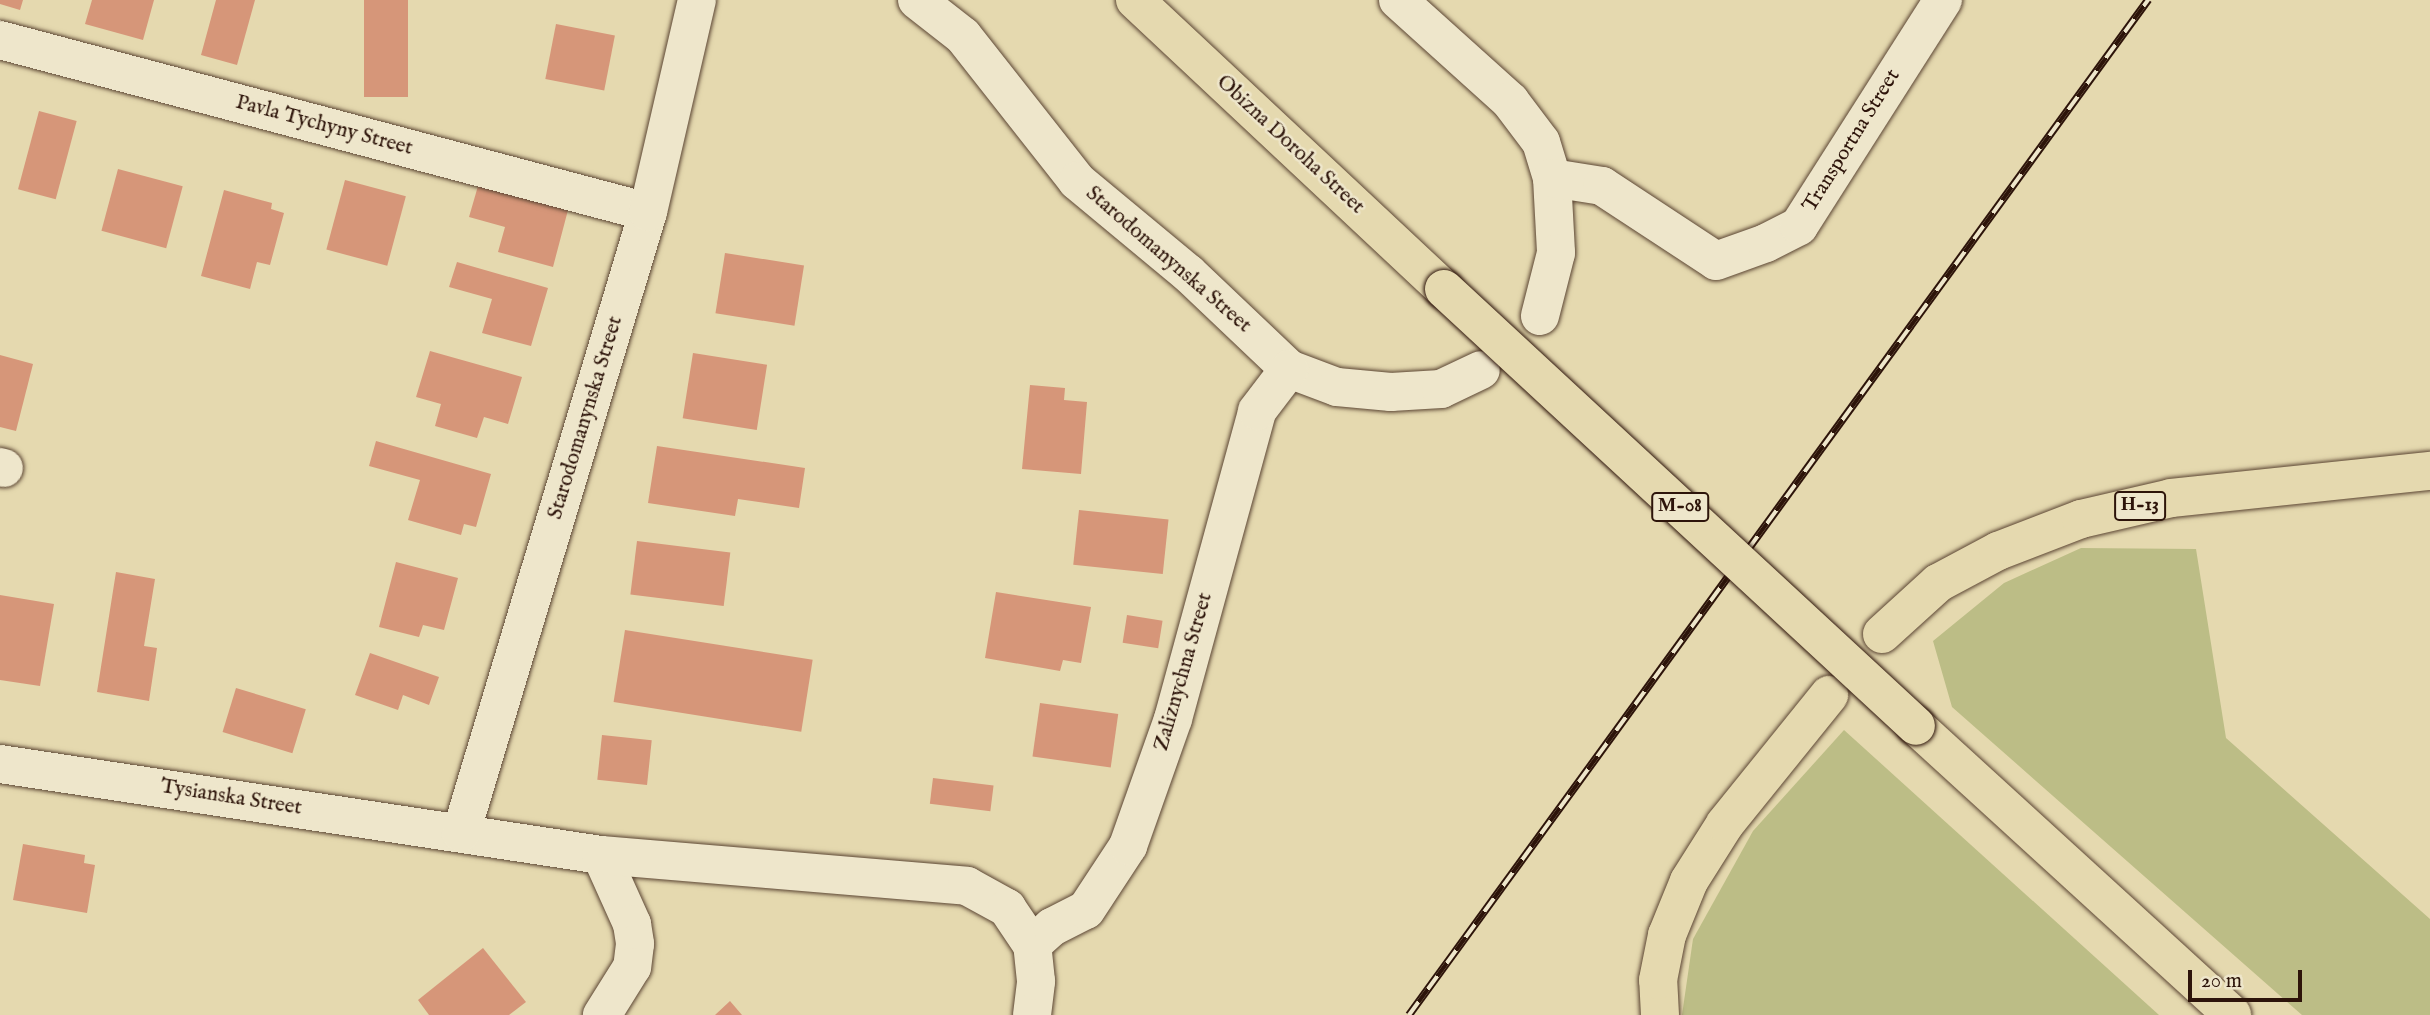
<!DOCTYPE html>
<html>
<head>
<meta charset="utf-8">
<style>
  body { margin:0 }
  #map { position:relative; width:2430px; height:1015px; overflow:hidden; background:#e5d9af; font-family:"IM FELL English",serif }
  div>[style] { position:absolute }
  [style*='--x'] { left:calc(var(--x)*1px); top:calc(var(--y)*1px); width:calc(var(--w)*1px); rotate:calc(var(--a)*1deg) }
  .green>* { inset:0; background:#bcbd86 }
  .building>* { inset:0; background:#d69679; transform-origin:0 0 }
  .roads { filter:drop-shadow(0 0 2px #5b4533) drop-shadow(0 0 2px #5b4533) }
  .minor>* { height:38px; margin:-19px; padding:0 19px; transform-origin:19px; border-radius:19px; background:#eee6cb }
  .trunk>* { height:38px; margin:-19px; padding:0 19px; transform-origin:19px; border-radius:19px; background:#e5d9af }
  .rail>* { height:8px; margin-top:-4px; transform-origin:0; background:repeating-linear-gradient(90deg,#eee6cb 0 16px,#2d140a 0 32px); box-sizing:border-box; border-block:2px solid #2d140a }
  .bridges { filter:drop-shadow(0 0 2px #2d140a) drop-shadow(0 0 2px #2d140a) }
  .trunk-bridge>* { height:38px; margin:-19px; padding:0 19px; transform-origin:19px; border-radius:19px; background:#e5d9af }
  span { translate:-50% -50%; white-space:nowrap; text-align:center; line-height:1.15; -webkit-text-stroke:5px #eee6cb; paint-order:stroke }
  .shield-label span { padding:2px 5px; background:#eee6cb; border:2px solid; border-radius:5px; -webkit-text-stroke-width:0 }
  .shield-label { font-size:19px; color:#2d140a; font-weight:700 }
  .street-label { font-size:21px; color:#2d140a }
  .scale { position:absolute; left:2188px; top:970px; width:114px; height:32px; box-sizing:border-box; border:4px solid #2d140a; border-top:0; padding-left:9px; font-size:21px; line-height:24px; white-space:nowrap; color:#2d140a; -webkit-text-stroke:5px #eee6cb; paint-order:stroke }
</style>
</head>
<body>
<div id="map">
  <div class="green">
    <i style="clip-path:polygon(2081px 548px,2196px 549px,2226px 738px,2430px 919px,2430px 1015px,2302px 1015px,1952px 707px,1933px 641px,2004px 583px)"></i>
    <i style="clip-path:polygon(1844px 730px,2159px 1015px,1682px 1015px,1693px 939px,1753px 831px)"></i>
  </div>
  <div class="building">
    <i style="clip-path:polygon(0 0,23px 0,20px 10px,0 4px)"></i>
    <i style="clip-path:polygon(92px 0,154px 0,143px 40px,85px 24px)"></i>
    <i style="clip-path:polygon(216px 0,255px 0,237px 65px,201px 55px)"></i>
    <i style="left:364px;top:0;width:44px;height:97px"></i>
    <i style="left:556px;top:24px;width:60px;height:56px;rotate:11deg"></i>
    <i style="left:39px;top:111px;width:39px;height:81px;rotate:15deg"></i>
    <i style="left:118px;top:169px;width:67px;height:64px;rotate:15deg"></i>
    <i style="left:345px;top:180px;width:63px;height:72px;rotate:15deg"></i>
    <i style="clip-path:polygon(478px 186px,568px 210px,553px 267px,498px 252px,505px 227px,469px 217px)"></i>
    <i style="clip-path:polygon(224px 190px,272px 203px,271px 209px,284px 213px,270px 265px,257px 262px,250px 289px,201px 276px)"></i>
    <i style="left:725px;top:253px;width:80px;height:61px;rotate:9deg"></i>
    <i style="clip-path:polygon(457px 262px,548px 288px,531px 346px,482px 333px,492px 299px,449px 287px)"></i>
    <i style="clip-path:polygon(430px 351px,522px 377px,508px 424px,484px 417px,477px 438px,435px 426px,441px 404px,416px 397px)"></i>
    <i style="left:693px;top:353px;width:75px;height:66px;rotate:9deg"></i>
    <i style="clip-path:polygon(0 355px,33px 364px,16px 431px,0 427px)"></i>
    <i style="clip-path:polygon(1030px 385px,1065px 388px,1064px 400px,1087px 402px,1081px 474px,1022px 469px)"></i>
    <i style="clip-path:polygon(376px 441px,491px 474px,476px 527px,464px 524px,461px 535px,408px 520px,420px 480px,369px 466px)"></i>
    <i style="clip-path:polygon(657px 446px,805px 468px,799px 508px,738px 499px,735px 516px,648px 503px)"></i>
    <i style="left:1079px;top:510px;width:90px;height:55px;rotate:6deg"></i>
    <i style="left:637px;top:541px;width:94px;height:54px;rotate:7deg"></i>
    <i style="clip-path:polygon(396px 562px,458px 578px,444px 630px,423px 625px,419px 637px,379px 627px)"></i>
    <i style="clip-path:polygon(116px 572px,155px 579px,144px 646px,157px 648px,149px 701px,97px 692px)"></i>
    <i style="clip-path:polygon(996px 592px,1091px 607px,1081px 663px,1063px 660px,1060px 671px,985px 658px)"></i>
    <i style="clip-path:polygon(0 595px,54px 604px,40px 686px,0 680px)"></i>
    <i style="left:1127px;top:615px;width:36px;height:28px;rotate:9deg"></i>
    <i style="left:625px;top:630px;width:190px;height:73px;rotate:9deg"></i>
    <i style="clip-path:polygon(370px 653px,439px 677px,429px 705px,403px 695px,398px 710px,355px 695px)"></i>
    <i style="left:236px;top:688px;width:73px;height:46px;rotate:17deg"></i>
    <i style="left:1040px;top:703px;width:79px;height:54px;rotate:8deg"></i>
    <i style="left:602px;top:735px;width:50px;height:45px;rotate:6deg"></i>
    <i style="left:933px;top:778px;width:61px;height:26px;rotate:7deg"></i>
    <i style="clip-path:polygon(23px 844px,85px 855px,84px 863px,95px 865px,87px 913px,13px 900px)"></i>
    <i style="clip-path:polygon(483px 948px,526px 1002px,509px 1015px,429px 1015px,418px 1000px)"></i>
    <i style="clip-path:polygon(730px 1001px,742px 1015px,715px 1015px)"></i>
  </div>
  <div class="roads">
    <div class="minor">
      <i style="--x:917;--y:0;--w:58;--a:38"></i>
      <i style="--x:963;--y:36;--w:184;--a:51.8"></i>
      <i style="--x:1077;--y:181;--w:144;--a:39.7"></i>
      <i style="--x:1188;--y:273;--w:139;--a:43.5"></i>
      <i style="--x:1289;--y:369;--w:51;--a:20.6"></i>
      <i style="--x:1337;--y:387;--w:54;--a:5.3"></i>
      <i style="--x:1391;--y:392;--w:50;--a:-3.4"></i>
      <i style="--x:1441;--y:389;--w:44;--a:-25.4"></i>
      <i style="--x:1398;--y:0;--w:151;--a:42"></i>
      <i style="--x:1510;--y:101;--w:51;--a:52.9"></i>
      <i style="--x:1541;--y:142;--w:38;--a:73"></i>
      <i style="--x:1552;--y:178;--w:75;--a:86.9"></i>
      <i style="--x:1556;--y:253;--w:65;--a:104.3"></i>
      <i style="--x:0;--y:40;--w:670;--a:14.87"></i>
      <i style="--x:1552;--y:178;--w:51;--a:9.1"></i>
      <i style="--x:1602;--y:186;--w:136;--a:33.3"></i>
      <i style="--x:1716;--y:261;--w:53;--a:-19.8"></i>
      <i style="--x:1766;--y:243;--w:37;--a:-27"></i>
      <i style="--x:1799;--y:226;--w:268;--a:-57.5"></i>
      <i style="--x:0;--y:467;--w:4;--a:14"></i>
      <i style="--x:0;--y:764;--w:608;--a:8.61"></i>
      <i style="--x:601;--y:855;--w:76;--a:65.8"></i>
      <i style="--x:632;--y:924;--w:20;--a:81"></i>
      <i style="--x:635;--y:944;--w:23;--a:97"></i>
      <i style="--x:632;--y:967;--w:57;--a:122"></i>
      <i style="--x:461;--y:833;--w:649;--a:-73.24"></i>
      <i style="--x:648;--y:212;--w:218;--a:-77"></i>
      <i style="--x:601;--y:855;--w:367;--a:4.8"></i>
      <i style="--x:967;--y:886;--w:46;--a:28.8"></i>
      <i style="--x:1007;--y:908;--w:45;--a:56"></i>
      <i style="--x:1032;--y:1015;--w:34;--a:-83"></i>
      <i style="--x:1036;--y:981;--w:36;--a:-96"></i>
      <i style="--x:1032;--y:945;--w:27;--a:-42"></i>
      <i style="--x:1052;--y:927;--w:38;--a:-27"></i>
      <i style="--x:1086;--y:910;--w:77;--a:-56.7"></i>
      <i style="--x:1128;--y:846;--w:135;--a:-70.5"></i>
      <i style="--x:1173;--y:719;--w:319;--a:-74.7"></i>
      <i style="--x:1257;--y:411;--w:53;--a:-52.7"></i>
    </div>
    <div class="trunk">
      <i style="--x:1135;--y:0;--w:423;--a:43.1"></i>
      <i style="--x:1882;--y:634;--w:76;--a:-42.3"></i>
      <i style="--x:1938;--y:583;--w:68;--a:-28.1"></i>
      <i style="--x:1998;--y:551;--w:89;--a:-21.1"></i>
      <i style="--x:2081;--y:519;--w:92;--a:-13.1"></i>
      <i style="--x:2171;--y:498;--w:260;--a:-6"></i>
      <i style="--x:1916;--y:726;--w:428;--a:42.4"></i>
      <i style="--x:1660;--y:1015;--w:35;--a:-93"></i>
      <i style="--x:1658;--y:980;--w:46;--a:-78.7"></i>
      <i style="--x:1667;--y:935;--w:58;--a:-67.8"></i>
      <i style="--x:1689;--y:881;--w:67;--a:-57.7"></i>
      <i style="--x:1725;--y:824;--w:166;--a:-51.1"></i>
    </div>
  </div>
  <div class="rail">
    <i style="--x:1409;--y:1015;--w:1256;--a:-53.94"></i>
  </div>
  <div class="bridges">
    <div class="trunk-bridge">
      <i style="--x:1444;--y:289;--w:643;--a:42.79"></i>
    </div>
  </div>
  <div class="shield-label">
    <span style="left:2140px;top:506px">Н-13</span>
    <span style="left:1680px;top:507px">М-08</span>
  </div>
  <div class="street-label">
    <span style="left:324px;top:126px;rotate:15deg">Pavla Tychyny Street</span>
    <span style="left:1852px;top:141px;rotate:-58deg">Transportna Street</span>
    <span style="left:1290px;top:145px;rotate:43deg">Obizna Doroha Street</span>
    <span style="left:1168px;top:260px;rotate:41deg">Starodomanynska Street</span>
    <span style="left:586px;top:418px;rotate:-73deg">Starodomanynska Street</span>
    <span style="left:1184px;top:672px;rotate:-74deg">Zaliznychna Street</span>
    <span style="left:231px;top:798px;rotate:9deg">Tysianska Street</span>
  </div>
  <div class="scale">20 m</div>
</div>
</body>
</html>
